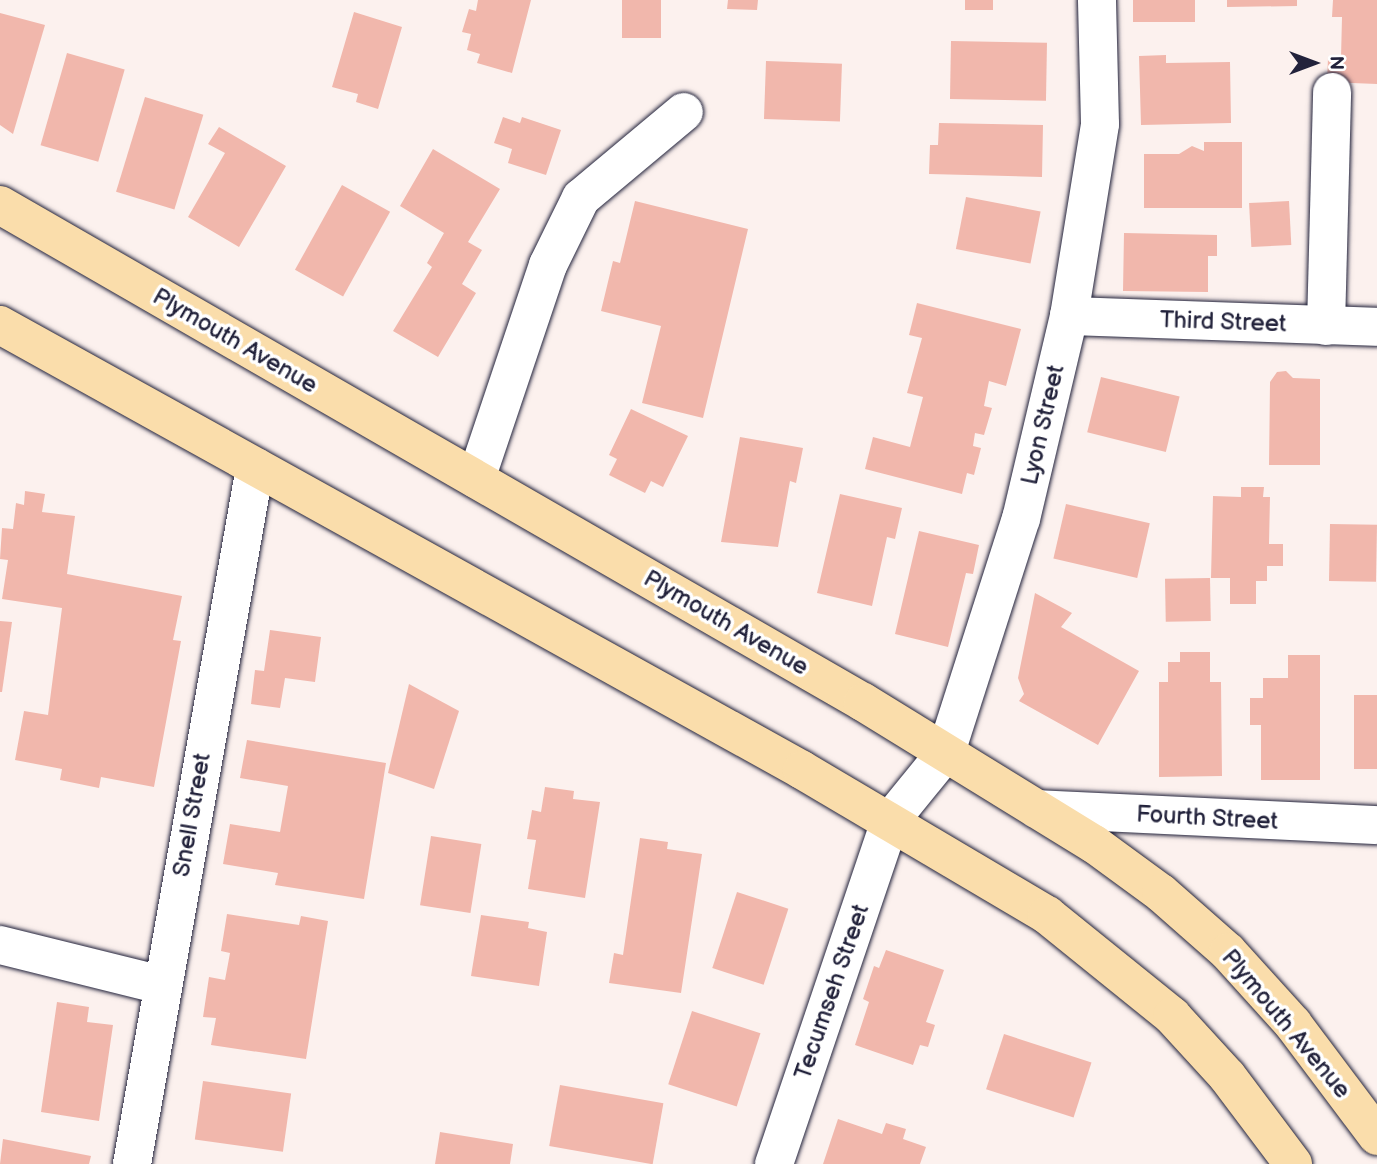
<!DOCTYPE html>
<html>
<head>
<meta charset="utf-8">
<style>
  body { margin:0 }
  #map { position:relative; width:1377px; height:1164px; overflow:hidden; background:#fcf1ee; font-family:"Balsamiq Sans",sans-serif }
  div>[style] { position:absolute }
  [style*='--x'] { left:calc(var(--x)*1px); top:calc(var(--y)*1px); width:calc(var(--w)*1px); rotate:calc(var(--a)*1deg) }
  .building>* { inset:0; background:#f1b7ac; transform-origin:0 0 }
  .roads { filter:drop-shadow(0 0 2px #22223b) drop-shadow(0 0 2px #22223b) }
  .minor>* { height:38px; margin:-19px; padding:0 19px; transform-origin:19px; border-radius:19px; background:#fff }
  .major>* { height:38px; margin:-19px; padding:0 19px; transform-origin:19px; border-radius:19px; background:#faddab }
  span { translate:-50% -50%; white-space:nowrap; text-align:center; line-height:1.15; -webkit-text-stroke:7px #fff; paint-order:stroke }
  .street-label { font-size:24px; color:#22223b }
  .north { position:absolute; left:1279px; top:28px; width:70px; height:70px; -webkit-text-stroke:5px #fff; paint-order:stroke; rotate:90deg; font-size:19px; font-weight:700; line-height:28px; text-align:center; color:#22223b }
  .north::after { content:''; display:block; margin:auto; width:24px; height:32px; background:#22223b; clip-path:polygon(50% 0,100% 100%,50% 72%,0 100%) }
</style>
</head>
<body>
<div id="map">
  <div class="building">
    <i style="clip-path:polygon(478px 0,531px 0,512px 73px,477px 63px,480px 54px,467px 50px,471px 34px,462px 32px,469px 9px,476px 11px)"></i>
    <i style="left:622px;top:0;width:39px;height:38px"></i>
    <i style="clip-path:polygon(728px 0,758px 0,757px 10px,727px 9px)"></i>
    <i style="left:965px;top:0;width:28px;height:10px"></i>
    <i style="left:1133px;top:0;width:62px;height:22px"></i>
    <i style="clip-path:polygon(1227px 0,1297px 0,1297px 6px,1227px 7px)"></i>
    <i style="clip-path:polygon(1333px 0,1377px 0,1377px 84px,1327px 82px,1328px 58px,1341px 58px,1342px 17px,1332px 17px)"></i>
    <i style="clip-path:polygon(354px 12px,402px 27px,378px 109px,356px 102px,358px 94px,332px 87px)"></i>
    <i style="clip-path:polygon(0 13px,45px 25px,13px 134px,0 125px)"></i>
    <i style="left:951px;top:41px;width:96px;height:58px;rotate:1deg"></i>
    <i style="left:67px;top:53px;width:60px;height:96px;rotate:16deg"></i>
    <i style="clip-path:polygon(1166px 55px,1166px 63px,1230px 62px,1231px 123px,1141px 125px,1139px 56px)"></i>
    <i style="left:766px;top:61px;width:76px;height:58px;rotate:2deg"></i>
    <i style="left:145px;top:97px;width:61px;height:99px;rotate:17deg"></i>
    <i style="clip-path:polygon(503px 117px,520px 123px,522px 117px,561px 130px,546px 175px,508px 163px,512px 149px,494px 143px)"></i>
    <i style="clip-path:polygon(939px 123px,1043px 125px,1042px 177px,929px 174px,930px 145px,938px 145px)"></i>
    <i style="clip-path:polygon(219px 127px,286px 166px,239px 247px,188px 217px,225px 153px,208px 144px)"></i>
    <i style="clip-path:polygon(1204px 142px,1242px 142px,1242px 208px,1144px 208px,1144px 154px,1179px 154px,1192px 146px,1204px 151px)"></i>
    <i style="clip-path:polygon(433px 149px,500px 189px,468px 242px,482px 250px,462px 284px,476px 293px,438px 357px,393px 331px,432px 267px,427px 263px,444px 233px,400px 206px)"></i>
    <i style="left:342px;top:185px;width:55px;height:97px;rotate:29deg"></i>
    <i style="left:966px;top:197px;width:76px;height:53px;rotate:11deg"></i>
    <i style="clip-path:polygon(635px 201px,748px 229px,703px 418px,642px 403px,661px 326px,601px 311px,613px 261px,620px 263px)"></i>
    <i style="left:1289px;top:201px;width:44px;height:40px;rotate:87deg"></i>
    <i style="clip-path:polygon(1124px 233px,1217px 235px,1217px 256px,1208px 256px,1208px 292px,1123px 291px)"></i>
    <i style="clip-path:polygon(917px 303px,1021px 329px,1006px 386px,989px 381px,984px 406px,992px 408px,984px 435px,975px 433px,973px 446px,981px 448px,974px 475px,967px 473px,962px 494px,865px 469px,873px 437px,910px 447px,923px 397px,907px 393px,922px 338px,909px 335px)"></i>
    <i style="clip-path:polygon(1286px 371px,1293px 378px,1320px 379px,1320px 465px,1269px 465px,1270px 382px,1277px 372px)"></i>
    <i style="left:1101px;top:377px;width:81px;height:57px;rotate:14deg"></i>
    <i style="clip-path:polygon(631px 409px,688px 436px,663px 487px,651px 481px,645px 493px,609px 475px,617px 459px,609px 455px)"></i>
    <i style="clip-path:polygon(740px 437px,803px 448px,796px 483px,790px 481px,778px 547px,721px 542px)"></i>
    <i style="clip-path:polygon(1241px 487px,1264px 487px,1263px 497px,1270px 497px,1269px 544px,1283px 544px,1283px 566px,1267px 566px,1267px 581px,1256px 581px,1256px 604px,1230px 604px,1230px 578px,1211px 578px,1213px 496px,1241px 497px)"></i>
    <i style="clip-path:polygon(25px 491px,45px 494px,42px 512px,75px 516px,67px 574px,182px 596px,173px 640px,181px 641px,154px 787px,101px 777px,99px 788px,60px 780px,62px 769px,15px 760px,24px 711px,48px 715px,62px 608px,2px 599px,8px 560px,0 559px,2px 528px,13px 529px,16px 503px,24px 505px)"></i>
    <i style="clip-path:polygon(840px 494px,902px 508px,895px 539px,887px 537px,872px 606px,817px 593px)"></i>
    <i style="left:1066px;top:504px;width:86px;height:56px;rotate:13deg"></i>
    <i style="left:1330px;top:524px;width:47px;height:57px;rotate:1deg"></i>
    <i style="clip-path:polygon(919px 531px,979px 545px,973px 574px,966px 573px,948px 647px,895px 634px)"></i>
    <i style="left:1210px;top:578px;width:43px;height:45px;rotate:89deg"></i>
    <i style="clip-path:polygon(1035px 593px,1072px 613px,1061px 627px,1139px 671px,1098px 745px,1019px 701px,1024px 694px,1018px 678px)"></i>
    <i style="clip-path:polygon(0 621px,12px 622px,2px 692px,0 692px)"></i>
    <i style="clip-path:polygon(270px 630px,321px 637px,315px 682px,285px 678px,280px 708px,251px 704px,255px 670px,264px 671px)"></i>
    <i style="clip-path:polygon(1180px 652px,1210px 652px,1210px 682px,1221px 682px,1222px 776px,1159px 777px,1159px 682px,1168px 682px,1168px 662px,1180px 662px)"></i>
    <i style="clip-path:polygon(1288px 655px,1320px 655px,1320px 780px,1261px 780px,1261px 725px,1250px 725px,1250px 698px,1263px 698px,1263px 678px,1288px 678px)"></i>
    <i style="clip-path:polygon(409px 684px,459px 711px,434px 789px,388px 773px)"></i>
    <i style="left:1354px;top:695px;width:23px;height:74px"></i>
    <i style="clip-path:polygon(247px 740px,386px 763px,364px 899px,275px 885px,278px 873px,223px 864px,230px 824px,280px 832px,288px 786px,240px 778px)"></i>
    <i style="clip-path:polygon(545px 787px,574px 791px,573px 799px,600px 802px,585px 898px,528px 889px,536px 840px,527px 839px,532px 810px,541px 812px)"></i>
    <i style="left:431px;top:836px;width:51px;height:70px;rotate:9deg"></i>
    <i style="clip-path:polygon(640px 838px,668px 842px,667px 849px,702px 854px,681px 993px,609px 983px,614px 953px,623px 955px)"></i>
    <i style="left:737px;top:892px;width:54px;height:80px;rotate:18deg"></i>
    <i style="clip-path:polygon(227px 914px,299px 925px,301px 916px,328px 921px,306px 1059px,211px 1045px,216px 1018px,203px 1017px,209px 977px,225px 980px,230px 953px,221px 951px)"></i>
    <i style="clip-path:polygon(481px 915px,529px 922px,528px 928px,547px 932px,539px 986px,471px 976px)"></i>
    <i style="clip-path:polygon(886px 950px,944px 970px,926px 1022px,935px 1025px,928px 1047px,920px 1045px,913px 1065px,855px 1045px,869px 1002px,863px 999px,874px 966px,879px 968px)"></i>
    <i style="clip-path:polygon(57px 1002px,89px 1007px,87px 1022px,113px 1025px,99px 1121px,41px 1112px)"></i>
    <i style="left:692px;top:1011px;width:72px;height:77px;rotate:18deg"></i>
    <i style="left:1004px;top:1034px;width:92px;height:58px;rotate:18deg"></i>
    <i style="left:203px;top:1081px;width:89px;height:59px;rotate:8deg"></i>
    <i style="left:560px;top:1085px;width:105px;height:62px;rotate:10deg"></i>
    <i style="clip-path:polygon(838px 1119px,882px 1134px,886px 1123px,906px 1129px,903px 1139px,926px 1147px,920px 1164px,823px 1164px)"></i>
    <i style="clip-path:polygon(440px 1132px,513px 1144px,510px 1164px,435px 1164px)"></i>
    <i style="clip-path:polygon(3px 1139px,91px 1156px,89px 1164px,0 1164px)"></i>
  </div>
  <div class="roads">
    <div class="minor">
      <i style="--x:1069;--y:316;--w:308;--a:2"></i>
      <i style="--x:1326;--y:326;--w:234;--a:-88.5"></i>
      <i style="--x:476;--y:479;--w:226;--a:-71.4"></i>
      <i style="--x:548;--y:265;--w:75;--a:-63.8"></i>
      <i style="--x:581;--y:198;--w:134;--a:-39.9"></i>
      <i style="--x:1037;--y:809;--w:340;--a:2.7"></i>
      <i style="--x:0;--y:945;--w:167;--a:13.9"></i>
      <i style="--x:132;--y:1164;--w:708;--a:-79.99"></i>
      <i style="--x:774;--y:1164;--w:362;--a:-71.3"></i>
      <i style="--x:890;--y:821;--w:89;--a:-50.9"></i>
      <i style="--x:946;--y:752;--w:245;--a:-72.2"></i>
      <i style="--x:1021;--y:519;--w:209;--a:-76.7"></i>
      <i style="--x:1069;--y:316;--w:194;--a:-80.8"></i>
      <i style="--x:1100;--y:124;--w:124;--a:-91.4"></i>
    </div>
    <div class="major">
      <i style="--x:0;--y:205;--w:996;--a:29.94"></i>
      <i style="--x:863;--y:702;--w:271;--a:31.6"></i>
      <i style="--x:1094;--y:844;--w:83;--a:36.2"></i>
      <i style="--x:1161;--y:893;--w:89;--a:41.4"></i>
      <i style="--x:1228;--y:952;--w:97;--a:47.9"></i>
      <i style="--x:1293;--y:1024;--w:140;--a:53.1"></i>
      <i style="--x:0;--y:325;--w:917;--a:29.02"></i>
      <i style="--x:802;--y:770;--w:285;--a:30.6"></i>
      <i style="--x:1047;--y:915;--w:161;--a:38.9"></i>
      <i style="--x:1172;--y:1016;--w:81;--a:47.5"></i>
      <i style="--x:1227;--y:1076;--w:110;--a:53.1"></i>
    </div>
  </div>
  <div class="street-label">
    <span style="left:1223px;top:322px;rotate:2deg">Third Street</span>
    <span style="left:235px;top:341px;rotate:30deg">Plymouth Avenue</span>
    <span style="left:1043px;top:425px;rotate:-77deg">Lyon Street</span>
    <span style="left:726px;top:623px;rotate:30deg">Plymouth Avenue</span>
    <span style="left:192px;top:815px;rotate:-80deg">Snell Street</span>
    <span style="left:1207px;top:818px;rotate:3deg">Fourth Street</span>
    <span style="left:832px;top:992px;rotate:-71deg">Tecumseh Street</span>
    <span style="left:1286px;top:1024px;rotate:50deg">Plymouth Avenue</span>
  </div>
  <div class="north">N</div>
</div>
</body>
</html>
